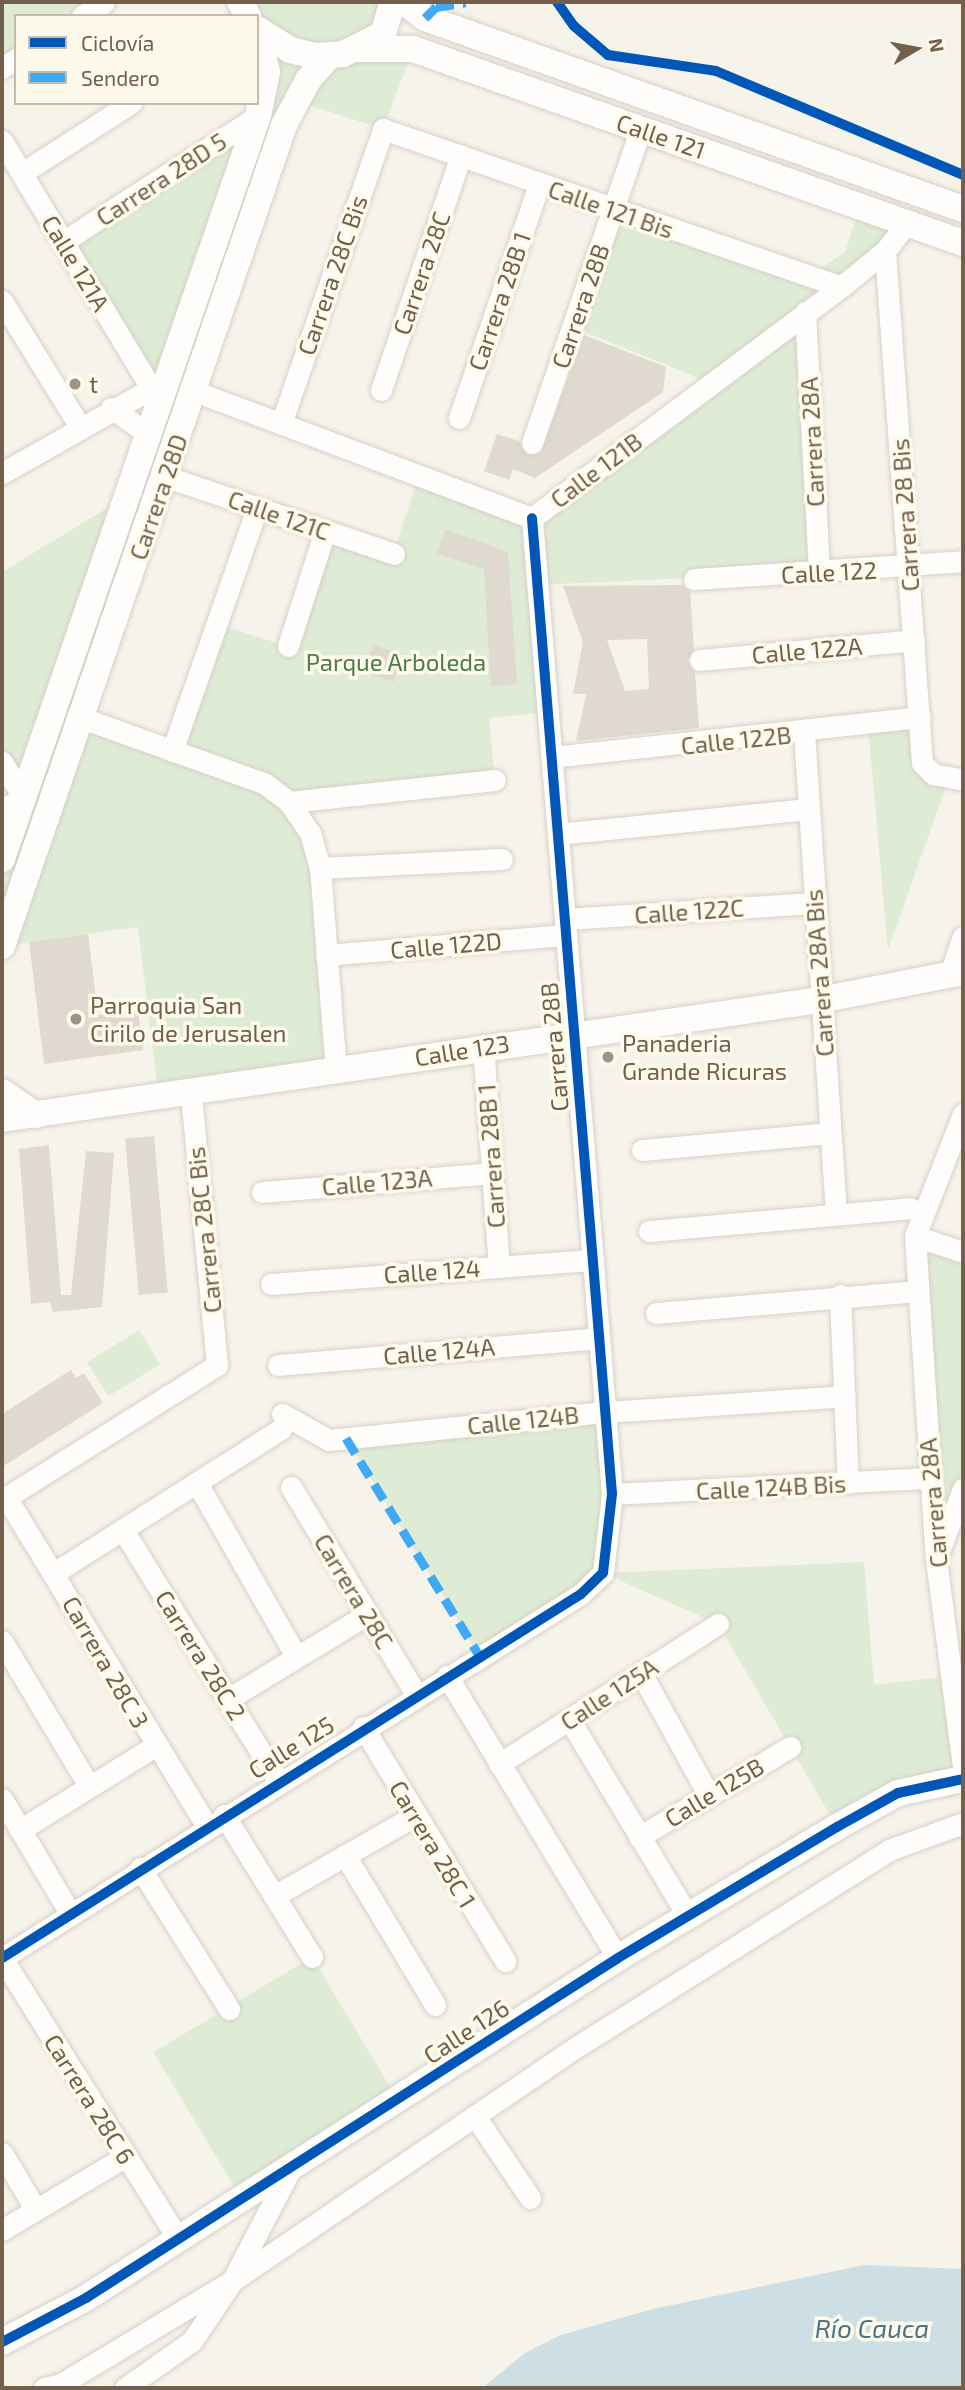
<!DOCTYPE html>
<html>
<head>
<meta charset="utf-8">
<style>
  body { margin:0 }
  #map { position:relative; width:965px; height:2390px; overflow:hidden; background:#f6f3ea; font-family:"Exo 2",sans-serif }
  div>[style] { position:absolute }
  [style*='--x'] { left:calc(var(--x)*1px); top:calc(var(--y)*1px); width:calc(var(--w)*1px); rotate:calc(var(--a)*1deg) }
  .green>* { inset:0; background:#dfecd5; transform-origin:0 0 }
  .water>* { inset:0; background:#cddfe5 }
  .building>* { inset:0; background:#dfd9d0; transform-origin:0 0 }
  .roads { filter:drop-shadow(0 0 2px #d5d0c8) drop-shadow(0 0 2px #d5d0c8) }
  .minor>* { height:21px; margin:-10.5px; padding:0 10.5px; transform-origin:10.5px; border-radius:10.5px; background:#fefdfc }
  .tertiary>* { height:26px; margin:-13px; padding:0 13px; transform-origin:13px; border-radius:13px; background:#fefdfc }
  .quiet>* { height:9px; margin-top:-4.5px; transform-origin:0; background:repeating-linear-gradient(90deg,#3fa9f5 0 18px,transparent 0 27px) }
  .cycleway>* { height:10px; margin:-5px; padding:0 5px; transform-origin:5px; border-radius:5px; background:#0057b8 }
  .dots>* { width:19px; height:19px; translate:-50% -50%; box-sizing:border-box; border:4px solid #fefaeb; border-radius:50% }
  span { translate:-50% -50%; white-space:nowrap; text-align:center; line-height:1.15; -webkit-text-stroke:7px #fefaeb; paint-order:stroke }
  .street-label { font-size:24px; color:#72604c }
  .poi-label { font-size:24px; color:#72604c }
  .left { translate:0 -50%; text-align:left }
  .park-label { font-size:24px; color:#4e7c47 }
  .water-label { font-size:26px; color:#4a758a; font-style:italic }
  .frame { position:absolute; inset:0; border:4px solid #72604c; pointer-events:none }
  .legend { position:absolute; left:14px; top:14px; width:245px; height:91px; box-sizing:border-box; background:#fefaeb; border:2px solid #c6bcab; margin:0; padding:9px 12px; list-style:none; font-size:21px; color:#72604c }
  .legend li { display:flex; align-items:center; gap:14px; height:35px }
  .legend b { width:35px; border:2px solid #c6bcab }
  .north { position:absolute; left:881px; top:14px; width:70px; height:70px; -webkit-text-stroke:5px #fefaeb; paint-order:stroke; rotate:80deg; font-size:19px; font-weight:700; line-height:28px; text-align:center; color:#72604c }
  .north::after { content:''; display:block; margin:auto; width:24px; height:32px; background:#72604c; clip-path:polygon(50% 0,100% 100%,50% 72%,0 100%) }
</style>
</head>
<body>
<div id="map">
  <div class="green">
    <i style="clip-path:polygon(2px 2px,104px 2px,82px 16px,16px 16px,16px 59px,2px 68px)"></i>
    <i style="clip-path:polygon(240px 2px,393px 2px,383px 34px,413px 49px,383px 129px,296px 101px,82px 717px,171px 751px,217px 624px,287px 646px,325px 531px,393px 554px,419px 475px,532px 518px,711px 383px,572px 327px,613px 211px,809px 276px,845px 252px,860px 206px,907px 223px,805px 312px,819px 572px,540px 585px,548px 712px,489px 718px,495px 780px,289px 802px,310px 833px,336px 1070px,159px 1100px,138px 927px,2px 946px,2px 810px,23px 797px,2px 762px,2px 572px,127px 496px,150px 386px,64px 241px,258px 116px,265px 94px)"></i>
    <i style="clip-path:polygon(920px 717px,922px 754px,949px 778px,888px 950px,868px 726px)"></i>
    <i style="clip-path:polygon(915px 1236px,963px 1252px,963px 1489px,936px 1559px)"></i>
    <i style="left:139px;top:1330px;width:40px;height:61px;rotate:58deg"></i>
    <i style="clip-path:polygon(605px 1412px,603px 1573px,864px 1562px,874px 1685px,951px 1676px,963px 1768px,837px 1827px,718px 1624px,603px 1573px,479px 1655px,346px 1438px)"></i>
    <i style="left:312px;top:1957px;width:167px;height:185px;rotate:59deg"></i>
  </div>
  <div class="water">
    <i style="clip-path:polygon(864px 2265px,963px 2269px,963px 2388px,482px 2388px,525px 2353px,561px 2335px,653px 2309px)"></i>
  </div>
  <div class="building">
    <i style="clip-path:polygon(584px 335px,666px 367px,663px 392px,535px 478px,513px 469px,509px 480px,484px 471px,497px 434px,519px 441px,527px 455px,541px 452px)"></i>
    <i style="clip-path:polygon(445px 529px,508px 552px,517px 684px,491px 687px,484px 569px,437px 554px)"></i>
    <i style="clip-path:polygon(evenodd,682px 585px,690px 591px,694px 649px,687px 661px,695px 672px,699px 728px,576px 741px,586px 694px,573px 694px,583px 642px,563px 586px,682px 585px,647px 639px,649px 689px,625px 691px,607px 640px,647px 639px)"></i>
    <i style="left:373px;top:645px;width:31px;height:29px;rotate:17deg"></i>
    <i style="clip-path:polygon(88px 934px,98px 1015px,138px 1010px,143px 1050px,44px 1064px,29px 942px)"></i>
    <i style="left:154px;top:1136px;width:157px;height:29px;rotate:85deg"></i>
    <i style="clip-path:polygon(49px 1145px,61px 1295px,71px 1295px,86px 1151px,114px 1153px,102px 1307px,53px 1312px,50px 1302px,31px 1304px,19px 1149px)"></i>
    <i style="clip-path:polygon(71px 1370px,76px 1378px,84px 1373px,103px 1403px,2px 1467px,2px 1414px)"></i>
  </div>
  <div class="roads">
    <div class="minor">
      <i style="--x:82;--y:16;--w:26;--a:-32"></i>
      <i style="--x:2;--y:68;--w:17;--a:-33"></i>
      <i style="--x:2;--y:141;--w:286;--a:58.9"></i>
      <i style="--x:22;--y:173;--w:130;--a:-32.7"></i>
      <i style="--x:64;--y:241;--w:231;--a:-32.8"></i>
      <i style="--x:885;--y:251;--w:513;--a:85.87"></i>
      <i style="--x:922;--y:763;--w:16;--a:45"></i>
      <i style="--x:933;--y:774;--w:31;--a:11"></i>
      <i style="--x:2;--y:301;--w:148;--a:58.2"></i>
      <i style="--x:805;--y:312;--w:260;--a:86.9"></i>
      <i style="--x:381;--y:390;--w:248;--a:-71.2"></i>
      <i style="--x:194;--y:391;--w:361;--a:20.6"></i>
      <i style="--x:111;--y:408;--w:44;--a:34.8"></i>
      <i style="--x:459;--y:418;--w:247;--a:-71.1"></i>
      <i style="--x:282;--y:421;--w:309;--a:-70.9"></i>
      <i style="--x:383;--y:129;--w:484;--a:19"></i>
      <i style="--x:532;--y:443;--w:332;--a:-70.9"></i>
      <i style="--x:2;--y:473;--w:183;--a:-29.5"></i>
      <i style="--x:164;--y:476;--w:243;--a:18.7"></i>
      <i style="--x:532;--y:518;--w:386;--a:-36.8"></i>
      <i style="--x:841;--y:287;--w:57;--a:-39.3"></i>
      <i style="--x:885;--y:251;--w:36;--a:-52"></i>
      <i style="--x:694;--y:579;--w:270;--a:-3.8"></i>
      <i style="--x:288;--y:646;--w:121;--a:-72.2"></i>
      <i style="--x:700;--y:660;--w:215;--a:-5.3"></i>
      <i style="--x:82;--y:718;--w:193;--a:19.7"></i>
      <i style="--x:264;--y:783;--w:31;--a:37"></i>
      <i style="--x:289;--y:802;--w:37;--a:56"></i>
      <i style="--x:310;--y:833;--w:36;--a:74"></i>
      <i style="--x:320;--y:868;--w:203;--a:85.5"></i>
      <i style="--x:804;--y:732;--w:482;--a:86.2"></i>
      <i style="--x:172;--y:751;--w:257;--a:-70.7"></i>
      <i style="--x:552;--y:757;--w:370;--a:-6.2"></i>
      <i style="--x:2;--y:762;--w:41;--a:59"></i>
      <i style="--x:23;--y:797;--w:25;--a:148"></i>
      <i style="--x:289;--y:802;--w:207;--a:-6.1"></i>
      <i style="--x:558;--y:834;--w:251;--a:-5.7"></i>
      <i style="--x:320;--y:868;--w:182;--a:-2.8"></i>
      <i style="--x:565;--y:919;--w:250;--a:-3.7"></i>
      <i style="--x:326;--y:955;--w:241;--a:-4.8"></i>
      <i style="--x:950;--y:974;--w:39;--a:-71"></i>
      <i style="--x:483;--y:1045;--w:222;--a:85.9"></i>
      <i style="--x:963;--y:1114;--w:131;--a:111.5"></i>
      <i style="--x:915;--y:1236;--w:324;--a:86.3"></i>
      <i style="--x:936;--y:1559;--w:211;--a:82.6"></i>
      <i style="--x:642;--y:1150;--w:189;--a:-5.2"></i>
      <i style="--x:262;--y:1192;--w:231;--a:-4.7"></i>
      <i style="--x:649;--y:1231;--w:262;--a:-5"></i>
      <i style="--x:915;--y:1236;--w:51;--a:18.4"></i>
      <i style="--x:271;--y:1284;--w:323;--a:-4.3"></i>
      <i style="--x:840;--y:1295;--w:188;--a:87.6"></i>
      <i style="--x:656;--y:1313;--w:261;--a:-4.8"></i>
      <i style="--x:278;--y:1365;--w:322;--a:-4.8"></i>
      <i style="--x:282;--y:1414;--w:54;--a:29"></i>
      <i style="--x:329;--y:1440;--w:277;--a:-5.8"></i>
      <i style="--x:605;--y:1412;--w:240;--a:-3.8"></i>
      <i style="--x:197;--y:1483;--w:199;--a:60.2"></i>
      <i style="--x:291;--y:1487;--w:242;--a:58.9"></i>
      <i style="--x:612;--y:1494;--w:318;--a:-2.9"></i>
      <i style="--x:6;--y:1497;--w:386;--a:58.6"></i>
      <i style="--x:2;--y:1500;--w:254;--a:-32.1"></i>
      <i style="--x:217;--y:1365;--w:270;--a:-95.5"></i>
      <i style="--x:123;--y:1530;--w:294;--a:58.2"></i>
      <i style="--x:938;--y:1554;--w:70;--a:-69"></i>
      <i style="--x:54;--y:1573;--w:269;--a:-32.4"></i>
      <i style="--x:2;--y:1641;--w:169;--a:59"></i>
      <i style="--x:641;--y:1673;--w:138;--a:61"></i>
      <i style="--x:447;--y:1676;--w:330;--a:58.8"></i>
      <i style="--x:228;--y:1699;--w:164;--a:-31.3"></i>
      <i style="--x:569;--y:1719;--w:232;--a:58.9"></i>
      <i style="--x:363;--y:1727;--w:274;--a:58.7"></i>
      <i style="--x:499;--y:1764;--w:260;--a:-32.6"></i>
      <i style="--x:2;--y:1799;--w:133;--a:59.2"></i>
      <i style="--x:224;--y:1815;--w:167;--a:58.2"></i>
      <i style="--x:20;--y:1830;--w:159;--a:-31.9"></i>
      <i style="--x:639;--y:1837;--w:176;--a:-30.8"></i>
      <i style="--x:345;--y:1855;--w:175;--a:59"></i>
      <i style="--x:140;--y:1868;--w:167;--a:57.7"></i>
      <i style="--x:274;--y:1896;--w:161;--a:-29.7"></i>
      <i style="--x:2;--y:1958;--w:684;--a:-32.16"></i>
      <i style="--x:581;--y:1594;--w:30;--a:-44"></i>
      <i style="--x:603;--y:1573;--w:80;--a:-83.5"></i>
      <i style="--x:612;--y:1494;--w:979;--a:-94.69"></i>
      <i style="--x:2;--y:1958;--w:333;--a:57.9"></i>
      <i style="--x:475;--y:2116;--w:99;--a:56.1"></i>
      <i style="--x:2;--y:2153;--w:66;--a:59.2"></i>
      <i style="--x:2;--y:2230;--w:144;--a:-30.8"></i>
      <i style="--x:44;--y:2388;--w:17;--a:-13"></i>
      <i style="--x:61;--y:2384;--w:200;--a:-31.1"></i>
      <i style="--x:232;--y:2281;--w:418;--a:-34.2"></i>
      <i style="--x:578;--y:2046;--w:368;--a:-32.2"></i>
      <i style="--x:889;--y:1850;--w:79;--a:-20"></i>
      <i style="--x:125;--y:2388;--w:82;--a:-35"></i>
      <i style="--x:192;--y:2341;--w:72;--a:-56.3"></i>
      <i style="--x:232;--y:2281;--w:125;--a:-62.4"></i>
    </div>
    <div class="tertiary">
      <i style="--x:240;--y:2;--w:16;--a:60"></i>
      <i style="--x:404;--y:2;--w:26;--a:37"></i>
      <i style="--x:425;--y:18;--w:571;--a:19.55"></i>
      <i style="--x:257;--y:29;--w:39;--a:32"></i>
      <i style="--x:290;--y:50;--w:27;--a:13"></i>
      <i style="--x:316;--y:56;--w:27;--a:-4"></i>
      <i style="--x:343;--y:54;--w:45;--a:-26.6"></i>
      <i style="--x:383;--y:34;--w:34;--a:-73"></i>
      <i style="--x:355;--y:49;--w:58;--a:0"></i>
      <i style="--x:413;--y:49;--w:583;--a:19.43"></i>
      <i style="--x:2;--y:859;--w:786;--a:-70.99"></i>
      <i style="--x:258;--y:116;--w:45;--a:-78.4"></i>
      <i style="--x:267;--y:72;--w:43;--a:-103.4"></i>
      <i style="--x:2;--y:946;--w:868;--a:-71.04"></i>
      <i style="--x:284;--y:125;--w:51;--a:-61.9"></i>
      <i style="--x:308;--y:80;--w:32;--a:-49"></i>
      <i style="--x:2;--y:1092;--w:41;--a:34.1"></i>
      <i style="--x:2;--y:1119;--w:827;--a:-8.28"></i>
      <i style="--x:820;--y:1000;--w:146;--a:-11.1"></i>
      <i style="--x:2;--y:2342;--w:95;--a:-27.6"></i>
      <i style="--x:86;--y:2298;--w:631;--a:-32.58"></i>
      <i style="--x:618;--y:1958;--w:255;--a:-30.9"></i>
      <i style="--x:837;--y:1827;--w:70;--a:-29.1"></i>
      <i style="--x:898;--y:1793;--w:66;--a:-12.2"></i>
    </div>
  </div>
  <div class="quiet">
    <i style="--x:425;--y:18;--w:16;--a:-45"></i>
    <i style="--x:436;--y:7;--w:30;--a:-9"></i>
    <i style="--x:346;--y:1438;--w:255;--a:58.5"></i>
  </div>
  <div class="cycleway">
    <i style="--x:557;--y:2;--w:29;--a:55"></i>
    <i style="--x:574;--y:26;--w:45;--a:40.5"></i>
    <i style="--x:608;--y:55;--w:109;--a:8.4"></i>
    <i style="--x:716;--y:71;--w:268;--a:22.8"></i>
    <i style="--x:2;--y:1958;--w:684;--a:-32.16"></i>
    <i style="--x:581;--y:1594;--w:30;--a:-44"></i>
    <i style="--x:603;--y:1573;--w:80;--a:-83.5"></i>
    <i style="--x:612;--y:1494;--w:979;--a:-94.69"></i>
    <i style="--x:2;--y:2342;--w:95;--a:-27.6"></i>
    <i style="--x:86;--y:2298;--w:631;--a:-32.58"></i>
    <i style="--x:618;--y:1958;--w:255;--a:-30.9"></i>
    <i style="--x:837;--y:1827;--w:70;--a:-29.1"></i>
    <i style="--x:898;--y:1793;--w:66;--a:-12.2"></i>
  </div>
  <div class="dots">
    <i style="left:75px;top:384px;background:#a09383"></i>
    <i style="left:76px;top:1019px;background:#a09383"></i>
    <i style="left:608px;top:1057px;background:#a09383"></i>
  </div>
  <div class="street-label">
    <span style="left:661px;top:136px;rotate:19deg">Calle 121</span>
    <span style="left:161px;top:179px;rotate:-33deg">Carrera 28D 5</span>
    <span style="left:611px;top:209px;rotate:19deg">Calle 121 Bis</span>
    <span style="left:76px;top:263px;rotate:59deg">Calle 121A</span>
    <span style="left:421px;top:273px;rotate:-71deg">Carrera 28C</span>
    <span style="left:332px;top:275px;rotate:-71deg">Carrera 28C Bis</span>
    <span style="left:499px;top:301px;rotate:-71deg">Carrera 28B 1</span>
    <span style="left:580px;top:306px;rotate:-71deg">Carrera 28B</span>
    <span style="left:812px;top:442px;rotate:-93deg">Carrera 28A</span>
    <span style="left:596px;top:470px;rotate:-37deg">Calle 121B</span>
    <span style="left:158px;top:497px;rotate:-71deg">Carrera 28D</span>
    <span style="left:279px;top:515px;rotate:19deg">Calle 121C</span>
    <span style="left:905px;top:515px;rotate:-94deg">Carrera 28 Bis</span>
    <span style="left:829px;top:572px;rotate:-3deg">Calle 122</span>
    <span style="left:807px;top:650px;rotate:-5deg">Calle 122A</span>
    <span style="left:736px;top:740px;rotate:-6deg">Calle 122B</span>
    <span style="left:689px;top:911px;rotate:-4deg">Calle 122C</span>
    <span style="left:446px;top:945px;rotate:-5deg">Calle 122D</span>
    <span style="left:819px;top:973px;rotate:-94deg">Carrera 28A Bis</span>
    <span style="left:554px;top:1047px;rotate:-95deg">Carrera 28B</span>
    <span style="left:462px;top:1050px;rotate:-9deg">Calle 123</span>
    <span style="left:491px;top:1156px;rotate:-94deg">Carrera 28B 1</span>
    <span style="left:377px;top:1182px;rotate:-5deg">Calle 123A</span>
    <span style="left:204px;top:1230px;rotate:-96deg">Carrera 28C Bis</span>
    <span style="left:432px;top:1271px;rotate:-4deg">Calle 124</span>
    <span style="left:439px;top:1351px;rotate:-5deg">Calle 124A</span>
    <span style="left:523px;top:1420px;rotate:-6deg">Calle 124B</span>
    <span style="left:771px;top:1487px;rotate:-3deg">Calle 124B Bis</span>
    <span style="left:933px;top:1503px;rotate:-95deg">Carrera 28A</span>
    <span style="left:354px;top:1591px;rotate:59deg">Carrera 28C</span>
    <span style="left:201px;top:1655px;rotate:58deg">Carrera 28C 2</span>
    <span style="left:106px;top:1662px;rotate:60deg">Carrera 28C 3</span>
    <span style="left:609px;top:1694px;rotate:-33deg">Calle 125A</span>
    <span style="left:291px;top:1747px;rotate:-32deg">Calle 125</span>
    <span style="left:714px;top:1792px;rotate:-31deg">Calle 125B</span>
    <span style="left:433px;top:1844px;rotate:59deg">Carrera 28C 1</span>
    <span style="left:466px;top:2031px;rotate:-33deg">Calle 126</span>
    <span style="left:90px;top:2099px;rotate:58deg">Carrera 28C 6</span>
  </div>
  <div class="poi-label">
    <span class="left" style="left:89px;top:384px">t</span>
    <span class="left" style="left:90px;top:1019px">Parroquia San<br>Cirilo de Jerusalen</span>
    <span class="left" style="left:622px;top:1057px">Panaderia<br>Grande Ricuras</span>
  </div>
  <div class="park-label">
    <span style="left:396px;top:662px">Parque Arboleda</span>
  </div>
  <div class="water-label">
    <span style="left:872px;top:2328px">Río Cauca</span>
  </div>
  <div class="frame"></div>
  <ul class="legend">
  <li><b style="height:9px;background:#0057b8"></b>Ciclovía</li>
  <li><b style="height:9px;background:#3fa9f5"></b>Sendero</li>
  </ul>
  <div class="north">N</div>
</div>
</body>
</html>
